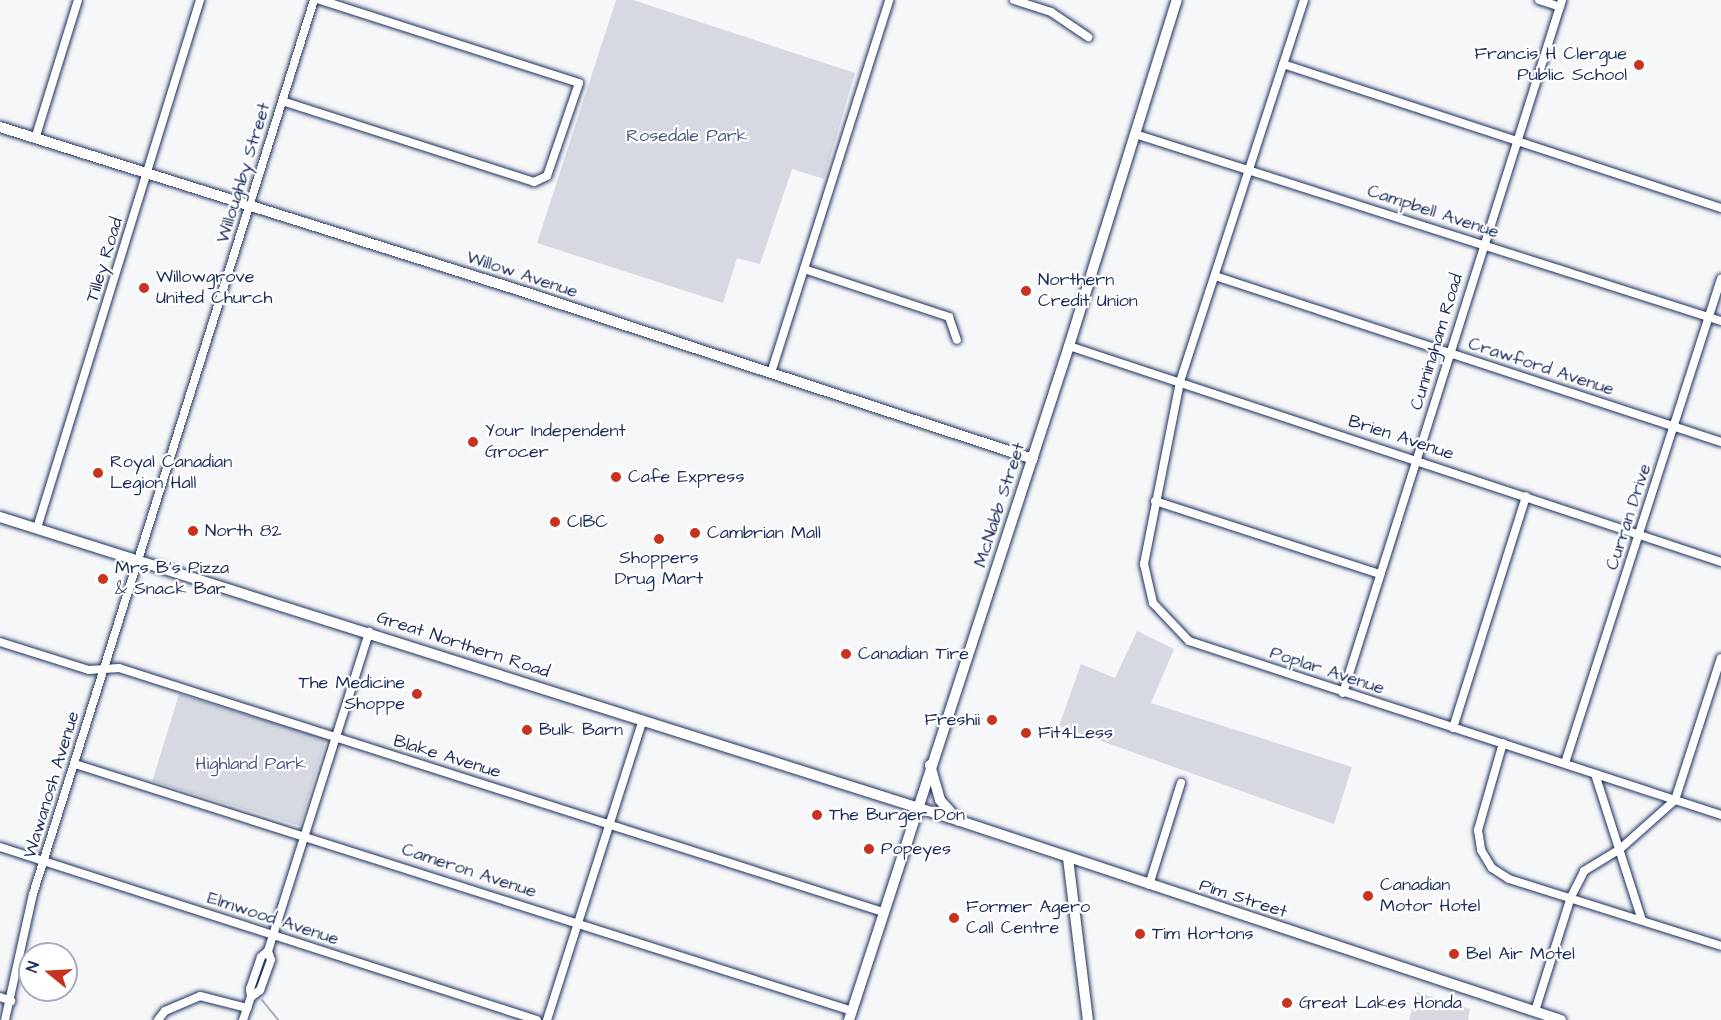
<!DOCTYPE html>
<html>
<head>
<meta charset="utf-8">
<style>
  body { margin:0 }
  #map { position:relative; width:1721px; height:1020px; overflow:hidden; background:#f6f7f9; font-family:"Architects Daughter",sans-serif }
  div>[style] { position:absolute }
  [style*='--x'] { left:calc(var(--x)*1px); top:calc(var(--y)*1px); width:calc(var(--w)*1px); rotate:calc(var(--a)*1deg) }
  .green>* { inset:0; background:#d6d9e2; transform-origin:0 0 }
  .stream>* { height:2px; margin:-1px; padding:0 1px; transform-origin:1px; border-radius:1px; background:#a9b0c1 }
  .roads { filter:drop-shadow(0 0 2px #1b2f5e) drop-shadow(0 0 2px #1b2f5e) }
  .street>* { height:8px; margin:-4px; padding:0 4px; transform-origin:4px; border-radius:4px; background:#fff }
  .secondary>* { height:10px; margin:-5px; padding:0 5px; transform-origin:5px; border-radius:5px; background:#fff }
  .dots>* { width:16px; height:16px; translate:-50% -50%; box-sizing:border-box; border:3px solid #fff; border-radius:50% }
  span { translate:-50% -50%; white-space:nowrap; text-align:center; line-height:1.15; -webkit-text-stroke:4.5px #fff; paint-order:stroke }
  .poi-label { font-size:18px; color:#1b2f5e }
  .right { translate:-100% -50%; text-align:right }
  .left { translate:0 -50%; text-align:left }
  .park-label { font-size:18px; color:#4a5a7f }
  .street-label { font-size:18px; color:#1b2f5e }
  .north { position:absolute; left:18px; top:942px; width:60px; height:60px; box-sizing:border-box; background:#fff; border:2px solid #a4acbf; border-radius:50%; rotate:288deg; font-size:16px; font-weight:700; line-height:24px; text-align:center; color:#1b2f5e }
  .north::after { content:''; display:block; margin:auto; width:21px; height:27px; background:#c8321e; clip-path:polygon(50% 0,100% 100%,50% 72%,0 100%) }
</style>
</head>
<body>
<div id="map">
  <div class="green">
    <i style="clip-path:polygon(616px 0,633px 0,855px 73px,824px 179px,792px 169px,760px 264px,737px 258px,723px 303px,537px 243px)"></i>
    <i style="clip-path:polygon(1137px 631px,1174px 649px,1151px 703px,1352px 767px,1334px 824px,1059px 726px,1081px 664px,1115px 678px)"></i>
    <i style="left:179px;top:694px;width:154px;height:91px;rotate:17deg"></i>
    <i style="clip-path:polygon(1417px 992px,1470px 1009px,1468px 1020px,1409px 1020px)"></i>
  </div>
  <div class="stream">
    <i style="--x:262;--y:1000;--w:26;--a:51"></i>
  </div>
  <div class="roads">
    <div class="street">
      <i style="--x:1014;--y:0;--w:39;--a:18"></i>
      <i style="--x:1051;--y:12;--w:45;--a:34"></i>
      <i style="--x:1304;--y:0;--w:402;--a:108"></i>
      <i style="--x:1180;--y:382;--w:186;--a:101.2"></i>
      <i style="--x:1144;--y:564;--w:40;--a:77"></i>
      <i style="--x:1153;--y:603;--w:52;--a:46.5"></i>
      <i style="--x:1189;--y:641;--w:560;--a:18.11"></i>
      <i style="--x:1539;--y:0;--w:22;--a:18"></i>
      <i style="--x:1283;--y:64;--w:461;--a:18.2"></i>
      <i style="--x:282;--y:101;--w:265;--a:17.8"></i>
      <i style="--x:534;--y:182;--w:14;--a:-25"></i>
      <i style="--x:547;--y:176;--w:98;--a:-71"></i>
      <i style="--x:579;--y:83;--w:272;--a:-162.2"></i>
      <i style="--x:1135;--y:134;--w:615;--a:17.7"></i>
      <i style="--x:35;--y:139;--w:145;--a:-72.8"></i>
      <i style="--x:804;--y:269;--w:153;--a:18.3"></i>
      <i style="--x:949;--y:317;--w:24;--a:71"></i>
      <i style="--x:1215;--y:276;--w:533;--a:18.16"></i>
      <i style="--x:1069;--y:346;--w:687;--a:18.33"></i>
      <i style="--x:771;--y:373;--w:391;--a:-72.4"></i>
      <i style="--x:1155;--y:501;--w:237;--a:18"></i>
      <i style="--x:37;--y:528;--w:553;--a:-72.84"></i>
      <i style="--x:0;--y:642;--w:93;--a:17.5"></i>
      <i style="--x:89;--y:670;--w:30;--a:-4"></i>
      <i style="--x:119;--y:668;--w:802;--a:17.71"></i>
      <i style="--x:1343;--y:693;--w:727;--a:-72.46"></i>
      <i style="--x:1453;--y:728;--w:243;--a:-72.5"></i>
      <i style="--x:1503;--y:743;--w:91;--a:106"></i>
      <i style="--x:1478;--y:830;--w:20;--a:81"></i>
      <i style="--x:1481;--y:850;--w:21;--a:59"></i>
      <i style="--x:1492;--y:868;--w:20;--a:33"></i>
      <i style="--x:1509;--y:879;--w:222;--a:17.5"></i>
      <i style="--x:1565;--y:763;--w:509;--a:-72.14"></i>
      <i style="--x:75;--y:764;--w:815;--a:17.63"></i>
      <i style="--x:1595;--y:774;--w:153;--a:72.2"></i>
      <i style="--x:0;--y:847;--w:564;--a:17.86"></i>
      <i style="--x:1149;--y:885;--w:107;--a:-72.6"></i>
      <i style="--x:268;--y:951;--w:9;--a:72"></i>
      <i style="--x:271;--y:960;--w:32;--a:110"></i>
      <i style="--x:260;--y:990;--w:11;--a:142"></i>
      <i style="--x:251;--y:997;--w:8;--a:-97"></i>
      <i style="--x:250;--y:989;--w:34;--a:-71"></i>
      <i style="--x:261;--y:957;--w:9;--a:-41"></i>
      <i style="--x:268;--y:951;--w:335;--a:-72.4"></i>
      <i style="--x:0;--y:997;--w:12;--a:20"></i>
      <i style="--x:1535;--y:1011;--w:120;--a:-72.5"></i>
      <i style="--x:1571;--y:897;--w:29;--a:-63"></i>
      <i style="--x:1584;--y:871;--w:42;--a:-31.4"></i>
      <i style="--x:1620;--y:849;--w:74;--a:-41.7"></i>
      <i style="--x:1675;--y:800;--w:149;--a:-72.1"></i>
      <i style="--x:5;--y:1020;--w:129;--a:-77.5"></i>
      <i style="--x:33;--y:894;--w:937;--a:-72.55"></i>
      <i style="--x:158;--y:1020;--w:11;--a:-52"></i>
      <i style="--x:165;--y:1011;--w:38;--a:-23"></i>
      <i style="--x:200;--y:996;--w:49;--a:14.3"></i>
      <i style="--x:243;--y:1020;--w:24;--a:-71"></i>
      <i style="--x:547;--y:1020;--w:315;--a:-72.3"></i>
    </div>
    <div class="secondary">
      <i style="--x:0;--y:127;--w:537;--a:17.46"></i>
      <i style="--x:512;--y:288;--w:548;--a:18.17"></i>
      <i style="--x:0;--y:517;--w:1007;--a:17.57"></i>
      <i style="--x:960;--y:821;--w:633;--a:18.32"></i>
      <i style="--x:930;--y:765;--w:36;--a:74"></i>
      <i style="--x:940;--y:800;--w:28;--a:48"></i>
      <i style="--x:1068;--y:858;--w:163;--a:83"></i>
      <i style="--x:849;--y:1020;--w:709;--a:-71.92"></i>
      <i style="--x:1069;--y:346;--w:362;--a:-72.7"></i>
    </div>
  </div>
  <div class="dots">
    <i style="left:1639px;top:65px;background:#c8321e"></i>
    <i style="left:144px;top:288px;background:#c8321e"></i>
    <i style="left:1026px;top:291px;background:#c8321e"></i>
    <i style="left:473px;top:442px;background:#c8321e"></i>
    <i style="left:98px;top:473px;background:#c8321e"></i>
    <i style="left:616px;top:477px;background:#c8321e"></i>
    <i style="left:555px;top:522px;background:#c8321e"></i>
    <i style="left:193px;top:531px;background:#c8321e"></i>
    <i style="left:695px;top:533px;background:#c8321e"></i>
    <i style="left:659px;top:539px;background:#c8321e"></i>
    <i style="left:103px;top:579px;background:#c8321e"></i>
    <i style="left:846px;top:654px;background:#c8321e"></i>
    <i style="left:417px;top:694px;background:#c8321e"></i>
    <i style="left:992px;top:720px;background:#c8321e"></i>
    <i style="left:527px;top:730px;background:#c8321e"></i>
    <i style="left:1026px;top:733px;background:#c8321e"></i>
    <i style="left:817px;top:815px;background:#c8321e"></i>
    <i style="left:869px;top:849px;background:#c8321e"></i>
    <i style="left:1368px;top:896px;background:#c8321e"></i>
    <i style="left:954px;top:918px;background:#c8321e"></i>
    <i style="left:1140px;top:934px;background:#c8321e"></i>
    <i style="left:1454px;top:954px;background:#c8321e"></i>
    <i style="left:1287px;top:1003px;background:#c8321e"></i>
  </div>
  <div class="poi-label">
    <span class="right" style="left:1627px;top:65px">Francis H Clergue<br>Public School</span>
    <span class="left" style="left:156px;top:288px">Willowgrove<br>United Church</span>
    <span class="left" style="left:1038px;top:291px">Northern<br>Credit Union</span>
    <span class="left" style="left:485px;top:442px">Your Independent<br>Grocer</span>
    <span class="left" style="left:110px;top:473px">Royal Canadian<br>Legion Hall</span>
    <span class="left" style="left:628px;top:477px">Cafe Express</span>
    <span class="left" style="left:567px;top:522px">CIBC</span>
    <span class="left" style="left:205px;top:531px">North 82</span>
    <span class="left" style="left:707px;top:533px">Cambrian Mall</span>
    <span style="left:659px;top:569px">Shoppers<br>Drug Mart</span>
    <span class="left" style="left:115px;top:579px">Mrs B's Pizza<br>&amp; Snack Bar</span>
    <span class="left" style="left:858px;top:654px">Canadian Tire</span>
    <span class="right" style="left:405px;top:694px">The Medicine<br>Shoppe</span>
    <span class="right" style="left:980px;top:720px">Freshii</span>
    <span class="left" style="left:539px;top:730px">Bulk Barn</span>
    <span class="left" style="left:1038px;top:733px">Fit4Less</span>
    <span class="left" style="left:829px;top:815px">The Burger Don</span>
    <span class="left" style="left:881px;top:849px">Popeyes</span>
    <span class="left" style="left:1380px;top:896px">Canadian<br>Motor Hotel</span>
    <span class="left" style="left:966px;top:918px">Former Agero<br>Call Centre</span>
    <span class="left" style="left:1152px;top:934px">Tim Hortons</span>
    <span class="left" style="left:1466px;top:954px">Bel Air Motel</span>
    <span class="left" style="left:1299px;top:1003px">Great Lakes Honda</span>
  </div>
  <div class="park-label">
    <span style="left:687px;top:136px">Rosedale Park</span>
    <span style="left:251px;top:764px">Highland Park</span>
  </div>
  <div class="street-label">
    <span style="left:244px;top:173px;rotate:-73deg">Willoughby Street</span>
    <span style="left:1433px;top:212px;rotate:18deg">Campbell Avenue</span>
    <span style="left:105px;top:260px;rotate:-73deg">Tilley Road</span>
    <span style="left:522px;top:275px;rotate:18deg">Willow Avenue</span>
    <span style="left:1437px;top:342px;rotate:-73deg">Cunningham Road</span>
    <span style="left:1541px;top:367px;rotate:18deg">Crawford Avenue</span>
    <span style="left:1401px;top:438px;rotate:18deg">Brien Avenue</span>
    <span style="left:1000px;top:505px;rotate:-72deg">McNabb Street</span>
    <span style="left:1629px;top:517px;rotate:-72deg">Curran Drive</span>
    <span style="left:463px;top:645px;rotate:18deg">Great Northern Road</span>
    <span style="left:1327px;top:671px;rotate:18deg">Poplar Avenue</span>
    <span style="left:447px;top:757px;rotate:17deg">Blake Avenue</span>
    <span style="left:52px;top:785px;rotate:-73deg">Wawanosh Avenue</span>
    <span style="left:469px;top:871px;rotate:18deg">Cameron Avenue</span>
    <span style="left:1243px;top:899px;rotate:18deg">Pim Street</span>
    <span style="left:273px;top:919px;rotate:18deg">Elmwood Avenue</span>
  </div>
  <div class="north">N</div>
</div>
</body>
</html>
